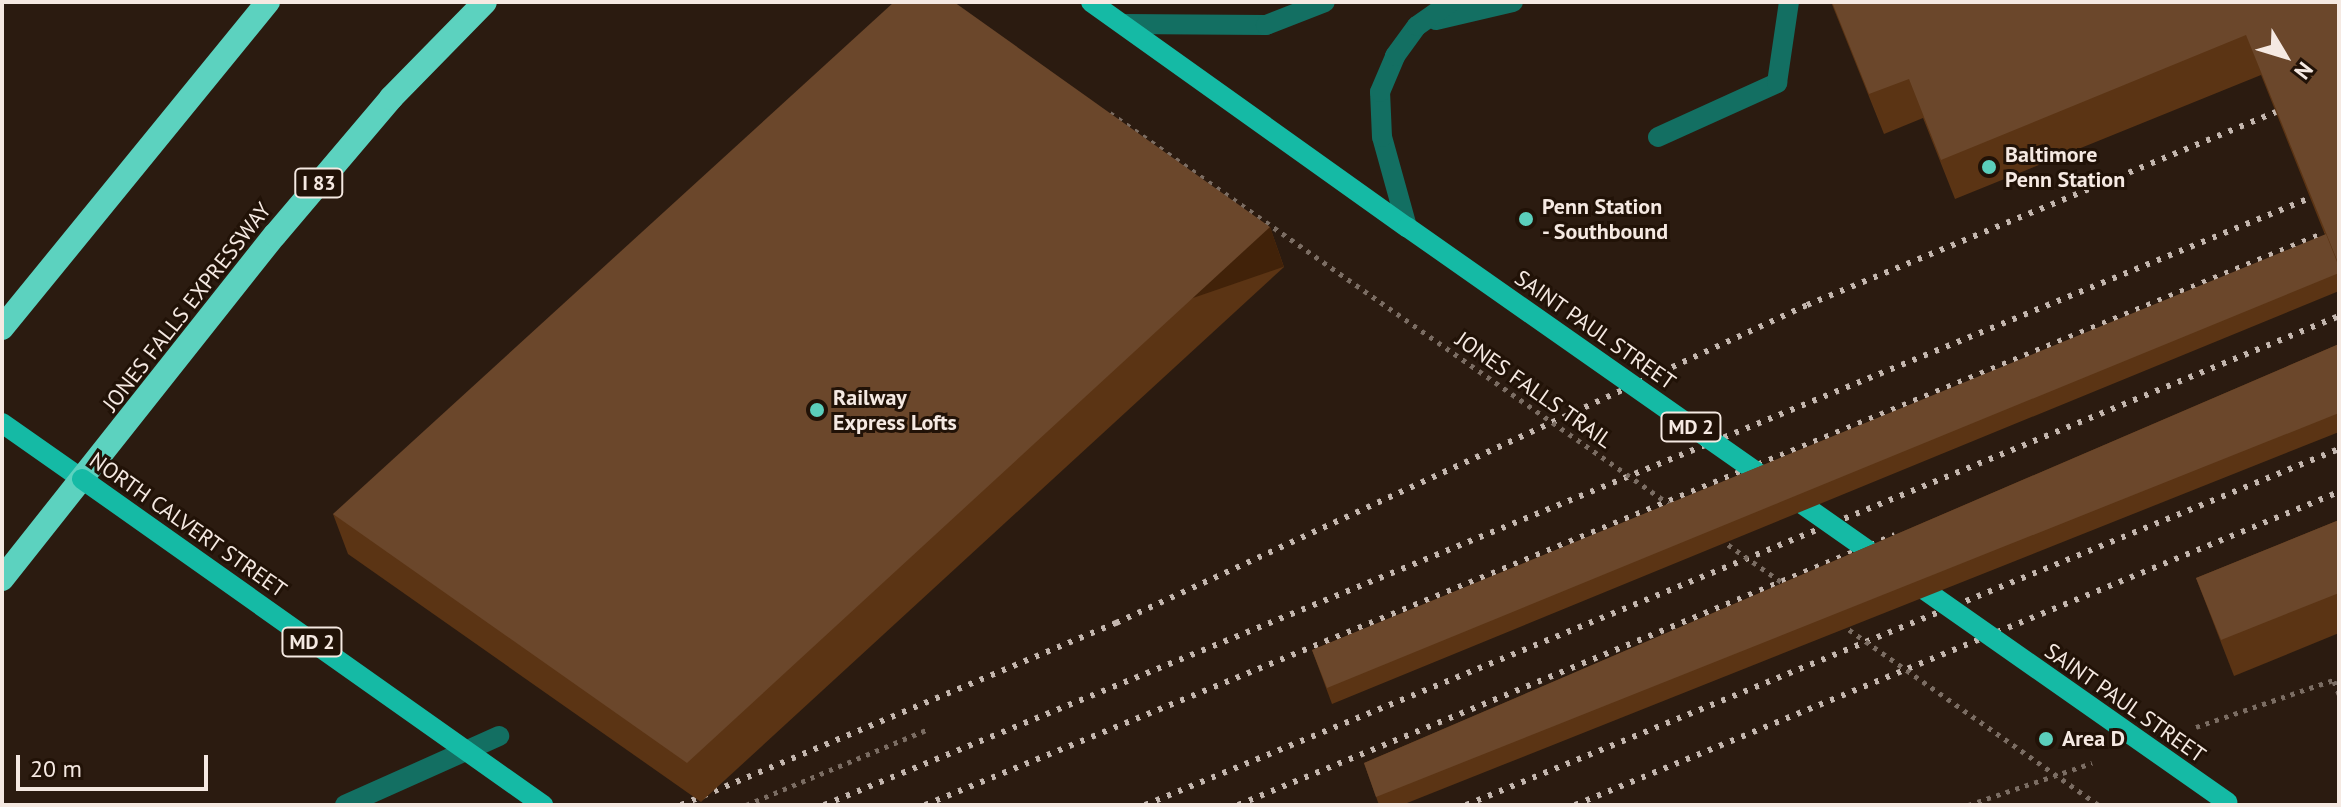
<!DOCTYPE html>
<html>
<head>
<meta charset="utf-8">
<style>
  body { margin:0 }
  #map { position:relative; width:2341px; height:807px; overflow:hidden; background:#2b1b10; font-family:"PT Sans",sans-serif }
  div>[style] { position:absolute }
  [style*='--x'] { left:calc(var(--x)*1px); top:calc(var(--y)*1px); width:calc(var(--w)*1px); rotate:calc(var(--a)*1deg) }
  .path>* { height:5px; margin-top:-2.5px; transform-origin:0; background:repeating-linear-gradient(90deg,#7b6d63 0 4px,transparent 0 10px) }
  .service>* { height:20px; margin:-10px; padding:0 10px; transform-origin:10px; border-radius:10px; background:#136f62 }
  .primary>* { height:20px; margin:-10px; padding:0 10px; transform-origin:10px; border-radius:10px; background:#15baa5 }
  .motorway>* { height:24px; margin:-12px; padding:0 12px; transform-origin:12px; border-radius:12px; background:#5cd2bf }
  .rail>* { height:6px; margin-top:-3px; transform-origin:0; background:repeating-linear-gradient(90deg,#c4b7af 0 4px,transparent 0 12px) }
  .path-bridge>* { height:5px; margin-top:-2.5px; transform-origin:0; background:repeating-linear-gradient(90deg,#7b6d63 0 4px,transparent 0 10px) }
  .primary-bridge>* { height:20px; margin:-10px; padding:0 10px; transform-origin:10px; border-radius:10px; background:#15baa5 }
  .wall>* { inset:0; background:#5b3414 }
  .shaded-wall>* { inset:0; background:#412209; transform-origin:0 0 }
  .building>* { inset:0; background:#6b472b }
  .dots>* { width:22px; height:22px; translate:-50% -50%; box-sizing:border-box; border:4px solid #211207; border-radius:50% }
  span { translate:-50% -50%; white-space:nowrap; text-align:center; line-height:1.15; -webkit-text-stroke:6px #211207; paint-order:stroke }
  .shield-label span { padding:2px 6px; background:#211207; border:2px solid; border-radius:6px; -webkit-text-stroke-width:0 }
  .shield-label { font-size:20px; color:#f5e9e2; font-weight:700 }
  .poi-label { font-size:22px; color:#f5e9e2; font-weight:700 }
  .left { translate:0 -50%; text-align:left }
  .street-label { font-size:22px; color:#f5e9e2 }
  .frame { position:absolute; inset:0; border:4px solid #f5e9e2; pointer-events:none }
  .north { position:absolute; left:2245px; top:16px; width:80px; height:80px; -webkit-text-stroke:6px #211207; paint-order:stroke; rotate:128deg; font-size:22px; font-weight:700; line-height:32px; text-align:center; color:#f5e9e2 }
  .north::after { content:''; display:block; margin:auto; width:28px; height:36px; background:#f5e9e2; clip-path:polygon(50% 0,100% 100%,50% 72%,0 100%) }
  .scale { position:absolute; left:16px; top:755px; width:192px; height:36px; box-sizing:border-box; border:4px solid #f5e9e2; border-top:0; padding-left:10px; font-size:24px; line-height:28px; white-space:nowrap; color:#f5e9e2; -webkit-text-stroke:6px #211207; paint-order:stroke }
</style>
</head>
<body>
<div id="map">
  <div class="path">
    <i style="--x:2334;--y:681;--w:14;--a:69"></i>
    <i style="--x:2196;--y:727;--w:151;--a:-18.9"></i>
    <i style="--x:746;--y:805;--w:198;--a:-22.6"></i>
    <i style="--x:1968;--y:805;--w:131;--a:-18.7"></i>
  </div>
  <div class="service">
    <i style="--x:1436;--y:20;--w:79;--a:-13.2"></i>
    <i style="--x:1123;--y:24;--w:143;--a:0.4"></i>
    <i style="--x:1266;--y:25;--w:63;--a:-21.3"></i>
    <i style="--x:1658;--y:137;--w:131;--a:-24.4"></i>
    <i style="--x:1777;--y:83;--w:82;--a:-81.6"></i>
    <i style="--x:1407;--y:227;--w:93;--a:-105.5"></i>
    <i style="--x:1382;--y:137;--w:45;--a:-92.5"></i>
    <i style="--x:1380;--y:92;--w:39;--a:-67"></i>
    <i style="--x:1395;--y:56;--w:37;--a:-54"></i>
    <i style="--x:1417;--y:26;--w:42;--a:-35.2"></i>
    <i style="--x:345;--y:805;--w:169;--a:-24.1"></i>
  </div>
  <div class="primary">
    <i style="--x:1091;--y:2;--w:388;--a:35.5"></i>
    <i style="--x:2;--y:423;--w:98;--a:35"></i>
  </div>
  <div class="motorway">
    <i style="--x:2;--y:328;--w:421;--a:-50.8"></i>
    <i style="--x:2;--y:579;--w:439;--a:-51.6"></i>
    <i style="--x:275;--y:235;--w:180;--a:-49.7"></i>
    <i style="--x:391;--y:98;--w:134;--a:-45.6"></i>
  </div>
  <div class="rail">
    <i style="--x:681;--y:805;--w:472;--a:-22.7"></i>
    <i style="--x:1116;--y:623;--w:761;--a:-24.71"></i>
    <i style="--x:1807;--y:305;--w:575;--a:-22.37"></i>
    <i style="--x:824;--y:805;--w:1637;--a:-22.22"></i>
    <i style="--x:925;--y:805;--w:1528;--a:-22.23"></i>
    <i style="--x:1145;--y:805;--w:1290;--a:-22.27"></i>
    <i style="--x:1238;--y:805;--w:710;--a:-22.34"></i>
    <i style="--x:1466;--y:805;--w:943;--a:-22.19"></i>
    <i style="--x:1575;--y:805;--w:826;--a:-22.28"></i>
  </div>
  <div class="path-bridge">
    <i style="--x:1110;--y:113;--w:686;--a:34.96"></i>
    <i style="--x:1720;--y:539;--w:82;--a:35"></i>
    <i style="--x:1841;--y:624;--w:315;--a:35.1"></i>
  </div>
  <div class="primary-bridge">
    <i style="--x:1407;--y:227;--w:1002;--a:35.04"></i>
    <i style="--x:82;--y:479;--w:565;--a:35.27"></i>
  </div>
  <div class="wall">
    <i style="clip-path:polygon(1831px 2px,2339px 2px,2339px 291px,1332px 704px,1312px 650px,2325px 235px,2261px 75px,1955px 199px,1923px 118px,1884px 134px)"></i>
    <i style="clip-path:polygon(1270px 227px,1284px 267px,701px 802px,348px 554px,333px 514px)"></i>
    <i style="clip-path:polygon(2339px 344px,2339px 432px,1402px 805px,1379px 805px,1364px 763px)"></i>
    <i style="clip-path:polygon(2339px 520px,2339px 633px,2234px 676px,2196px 578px)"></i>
  </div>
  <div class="shaded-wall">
    <i style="left:1270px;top:227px;width:42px;height:792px;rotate:71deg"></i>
  </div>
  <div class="building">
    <i style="clip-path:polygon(894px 2px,954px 2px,1270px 227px,687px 763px,333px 514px)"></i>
    <i style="clip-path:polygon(1832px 2px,2339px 2px,2339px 265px,2246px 35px,1941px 160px,1909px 79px,1869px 94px)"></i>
    <i style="clip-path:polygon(2326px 234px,2339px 267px,2339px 273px,1327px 688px,1312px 650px)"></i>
    <i style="clip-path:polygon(2339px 344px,2339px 413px,1376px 797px,1364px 763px)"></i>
    <i style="clip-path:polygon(2339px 520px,2339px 593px,2221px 640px,2196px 578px)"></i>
  </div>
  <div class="dots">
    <i style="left:1989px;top:167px;background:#5bcebb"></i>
    <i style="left:1526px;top:219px;background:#5bcebb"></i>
    <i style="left:817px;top:410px;background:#5bcebb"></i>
    <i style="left:2046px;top:739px;background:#5bcebb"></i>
  </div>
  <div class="shield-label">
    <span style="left:319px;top:183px">I 83</span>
    <span style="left:1691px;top:427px">MD 2</span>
    <span style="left:312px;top:642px">MD 2</span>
  </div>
  <div class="poi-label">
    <span class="left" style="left:2005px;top:167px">Baltimore<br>Penn Station</span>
    <span class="left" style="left:1542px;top:219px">Penn Station<br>- Southbound</span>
    <span class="left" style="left:833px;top:410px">Railway<br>Express Lofts</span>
    <span class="left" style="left:2062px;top:739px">Area D</span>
  </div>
  <div class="street-label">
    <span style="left:187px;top:307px;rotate:-52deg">JONES FALLS EXPRESSWAY</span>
    <span style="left:1595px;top:330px;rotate:35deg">SAINT PAUL STREET</span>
    <span style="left:1534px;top:390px;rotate:35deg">JONES FALLS TRAIL</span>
    <span style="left:188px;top:525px;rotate:35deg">NORTH CALVERT STREET</span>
    <span style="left:2125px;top:703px;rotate:35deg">SAINT PAUL STREET</span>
  </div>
  <div class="frame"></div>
  <div class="north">N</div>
  <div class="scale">20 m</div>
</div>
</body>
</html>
